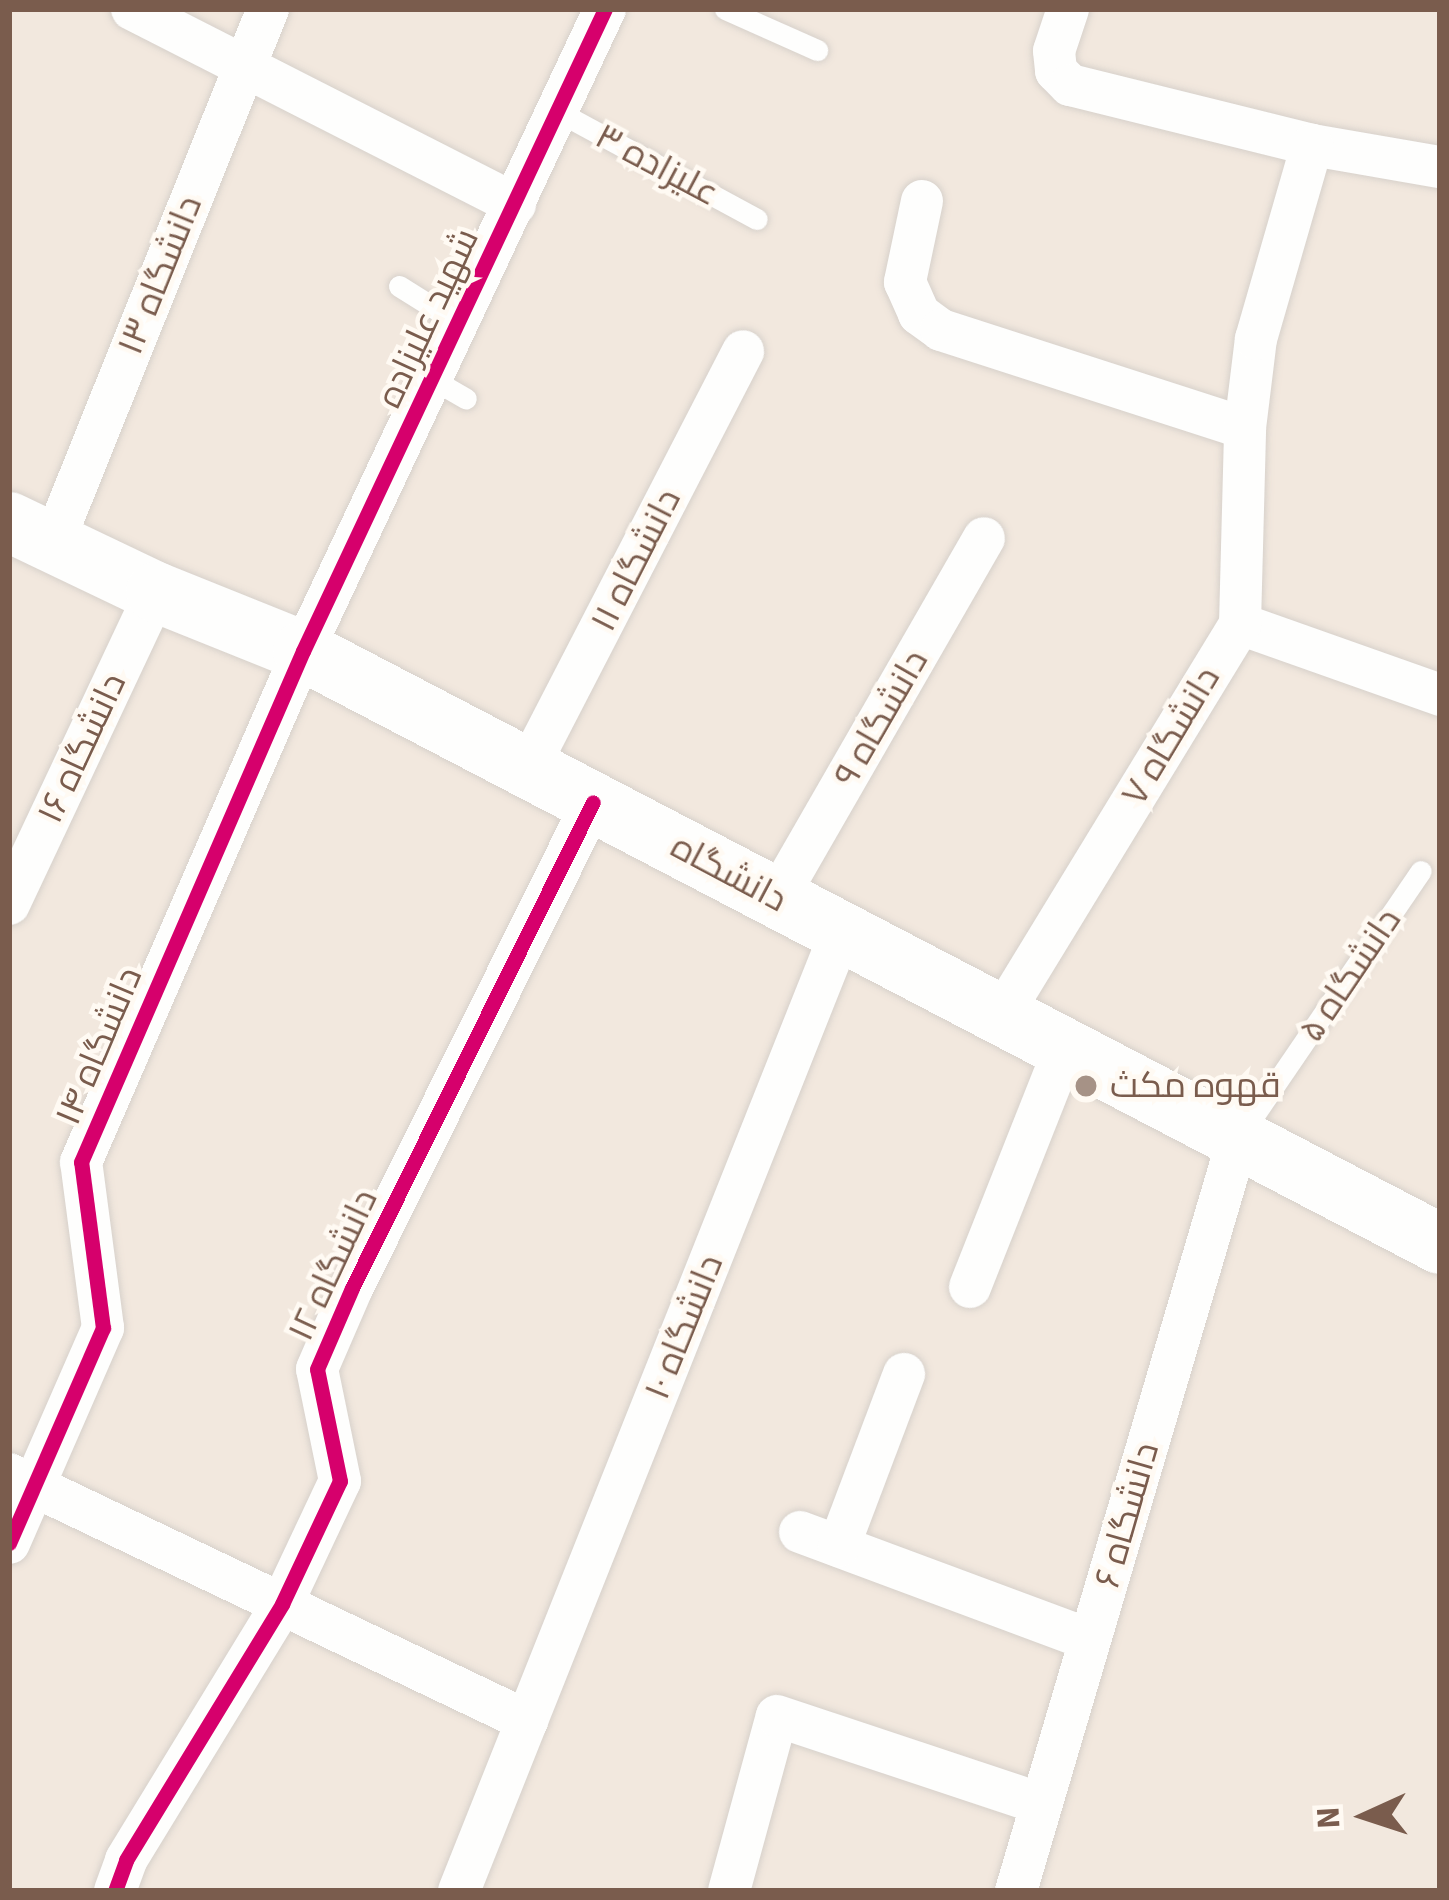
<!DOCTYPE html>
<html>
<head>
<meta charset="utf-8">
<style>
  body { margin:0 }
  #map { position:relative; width:1449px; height:1900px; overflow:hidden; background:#f9f5f0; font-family:"Source Sans 3",Cairo,sans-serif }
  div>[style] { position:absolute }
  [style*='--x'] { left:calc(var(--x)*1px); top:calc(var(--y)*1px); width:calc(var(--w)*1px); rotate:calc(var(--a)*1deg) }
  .residential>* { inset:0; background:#f2e8de; transform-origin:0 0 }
  .roads { filter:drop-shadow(0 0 3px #d7d1cb) drop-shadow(0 0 3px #d7d1cb) }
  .lane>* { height:21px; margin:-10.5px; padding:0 10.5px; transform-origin:10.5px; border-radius:10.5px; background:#fefefd }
  .street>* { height:42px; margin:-21px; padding:0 21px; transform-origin:21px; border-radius:21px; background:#fefefd }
  .secondary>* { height:60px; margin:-30px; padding:0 30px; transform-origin:30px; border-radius:30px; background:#fefefd }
  .cycleway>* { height:15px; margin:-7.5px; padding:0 7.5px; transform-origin:7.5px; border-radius:7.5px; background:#d6006c }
  .dots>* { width:33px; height:33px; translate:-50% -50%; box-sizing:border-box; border:6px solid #fffaf3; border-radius:50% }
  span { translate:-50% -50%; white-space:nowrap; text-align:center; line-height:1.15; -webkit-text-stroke:9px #fffaf3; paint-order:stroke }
  .street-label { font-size:36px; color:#7a5c4d }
  .poi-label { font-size:36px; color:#7a5c4d }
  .left { translate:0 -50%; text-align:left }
  .frame { position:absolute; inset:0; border:12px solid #7a5c4d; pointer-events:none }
  .north { position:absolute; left:1305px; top:1756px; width:120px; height:120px; -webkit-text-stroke:9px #fffaf3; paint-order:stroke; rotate:267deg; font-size:33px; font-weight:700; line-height:48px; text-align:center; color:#7a5c4d }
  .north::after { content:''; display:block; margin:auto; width:42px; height:54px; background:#7a5c4d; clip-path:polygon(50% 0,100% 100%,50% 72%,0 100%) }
</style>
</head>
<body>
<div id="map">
  <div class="residential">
    <i style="left:9px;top:9px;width:1431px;height:1882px"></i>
  </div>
  <div class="roads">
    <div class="lane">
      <i style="--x:725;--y:9;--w:101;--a:24"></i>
      <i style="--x:557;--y:111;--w:227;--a:28.4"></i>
      <i style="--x:399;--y:286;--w:70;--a:32.1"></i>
      <i style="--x:432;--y:379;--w:39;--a:30"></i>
      <i style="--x:1242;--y:1133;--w:317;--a:-55.7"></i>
    </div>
    <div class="street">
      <i style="--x:132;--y:9;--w:430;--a:27"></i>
      <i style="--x:1068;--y:9;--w:44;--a:108.4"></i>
      <i style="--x:1054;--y:51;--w:20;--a:84"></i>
      <i style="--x:1056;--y:71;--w:20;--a:45"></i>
      <i style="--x:1070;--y:85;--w:249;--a:13.9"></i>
      <i style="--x:1312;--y:145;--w:130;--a:9.8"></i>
      <i style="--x:922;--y:201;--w:83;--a:101.9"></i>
      <i style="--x:905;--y:282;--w:35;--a:66"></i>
      <i style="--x:919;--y:314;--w:27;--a:36"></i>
      <i style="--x:941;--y:330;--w:319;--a:17.9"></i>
      <i style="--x:54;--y:541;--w:573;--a:-68.09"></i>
      <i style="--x:1240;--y:624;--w:212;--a:19.5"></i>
      <i style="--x:528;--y:768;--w:469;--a:-62.7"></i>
      <i style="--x:777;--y:898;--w:415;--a:-60.1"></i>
      <i style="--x:9;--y:904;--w:345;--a:-64.8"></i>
      <i style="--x:1001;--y:1016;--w:459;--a:-58.6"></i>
      <i style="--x:1240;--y:624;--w:196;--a:-88.5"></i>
      <i style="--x:1245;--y:428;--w:90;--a:-83"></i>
      <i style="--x:1256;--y:339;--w:202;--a:-73.9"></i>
      <i style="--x:970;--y:1287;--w:256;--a:-68.4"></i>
      <i style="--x:9;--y:1474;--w:574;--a:25.49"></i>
      <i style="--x:800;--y:1532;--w:309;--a:20.4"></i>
      <i style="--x:9;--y:1543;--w:235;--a:-66.4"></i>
      <i style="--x:103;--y:1328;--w:167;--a:-97.5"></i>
      <i style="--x:81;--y:1162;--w:557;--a:-66.52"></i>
      <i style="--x:303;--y:651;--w:709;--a:-64.81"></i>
      <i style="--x:839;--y:1546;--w:184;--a:-69.3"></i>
      <i style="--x:115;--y:1891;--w:33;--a:-70"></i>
      <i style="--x:126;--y:1860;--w:300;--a:-58.6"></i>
      <i style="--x:282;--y:1604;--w:136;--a:-64.8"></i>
      <i style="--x:340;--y:1481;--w:114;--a:-101.6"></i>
      <i style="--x:317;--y:1369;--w:88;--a:-66.6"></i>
      <i style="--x:352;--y:1288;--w:542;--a:-63.62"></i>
      <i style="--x:459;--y:1891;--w:1032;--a:-68.28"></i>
      <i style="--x:729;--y:1891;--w:181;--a:-74.7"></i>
      <i style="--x:777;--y:1716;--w:278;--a:18.4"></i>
      <i style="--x:1016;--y:1891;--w:784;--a:-73.55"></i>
    </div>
    <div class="secondary">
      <i style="--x:9;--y:522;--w:163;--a:25.5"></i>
      <i style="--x:156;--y:592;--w:158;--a:21.9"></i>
      <i style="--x:303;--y:651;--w:1282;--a:27.54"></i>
    </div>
  </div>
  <div class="cycleway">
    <i style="--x:9;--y:1543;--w:235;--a:-66.4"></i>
    <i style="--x:103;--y:1328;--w:167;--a:-97.5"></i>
    <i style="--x:81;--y:1162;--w:557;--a:-66.52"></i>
    <i style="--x:303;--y:651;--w:709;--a:-64.81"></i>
    <i style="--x:115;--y:1891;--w:33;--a:-70"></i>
    <i style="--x:126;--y:1860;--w:300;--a:-58.6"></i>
    <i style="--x:282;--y:1604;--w:136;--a:-64.8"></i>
    <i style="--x:340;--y:1481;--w:114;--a:-101.6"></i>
    <i style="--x:317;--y:1369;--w:88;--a:-66.6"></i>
    <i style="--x:352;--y:1288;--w:542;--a:-63.62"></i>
  </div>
  <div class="dots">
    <i style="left:1086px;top:1086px;background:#a69286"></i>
  </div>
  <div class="street-label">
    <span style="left:657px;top:165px;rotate:28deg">علیزاده ۳</span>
    <span style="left:160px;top:275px;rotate:-68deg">دانشگاه ۱۳</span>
    <span style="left:428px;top:318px;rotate:-65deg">شهید علیزاده</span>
    <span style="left:636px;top:560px;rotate:-63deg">دانشگاه ۱۱</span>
    <span style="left:881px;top:718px;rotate:-60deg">دانشگاه ۹</span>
    <span style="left:1171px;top:736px;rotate:-59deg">دانشگاه ۷</span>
    <span style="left:82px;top:748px;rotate:-65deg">دانشگاه ۱۶</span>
    <span style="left:729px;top:873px;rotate:28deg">دانشگاه</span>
    <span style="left:1350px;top:975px;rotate:-56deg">دانشگاه ۵</span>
    <span style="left:99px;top:1046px;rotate:-67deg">دانشگاه ۱۴</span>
    <span style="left:333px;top:1265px;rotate:-65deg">دانشگاه ۱۲</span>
    <span style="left:684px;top:1327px;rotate:-68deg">دانشگاه ۱۰</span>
    <span style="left:1127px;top:1515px;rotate:-74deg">دانشگاه ۶</span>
  </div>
  <div class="poi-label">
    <span class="left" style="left:1110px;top:1086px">قهوه مکث</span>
  </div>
  <div class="frame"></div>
  <div class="north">N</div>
</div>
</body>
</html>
